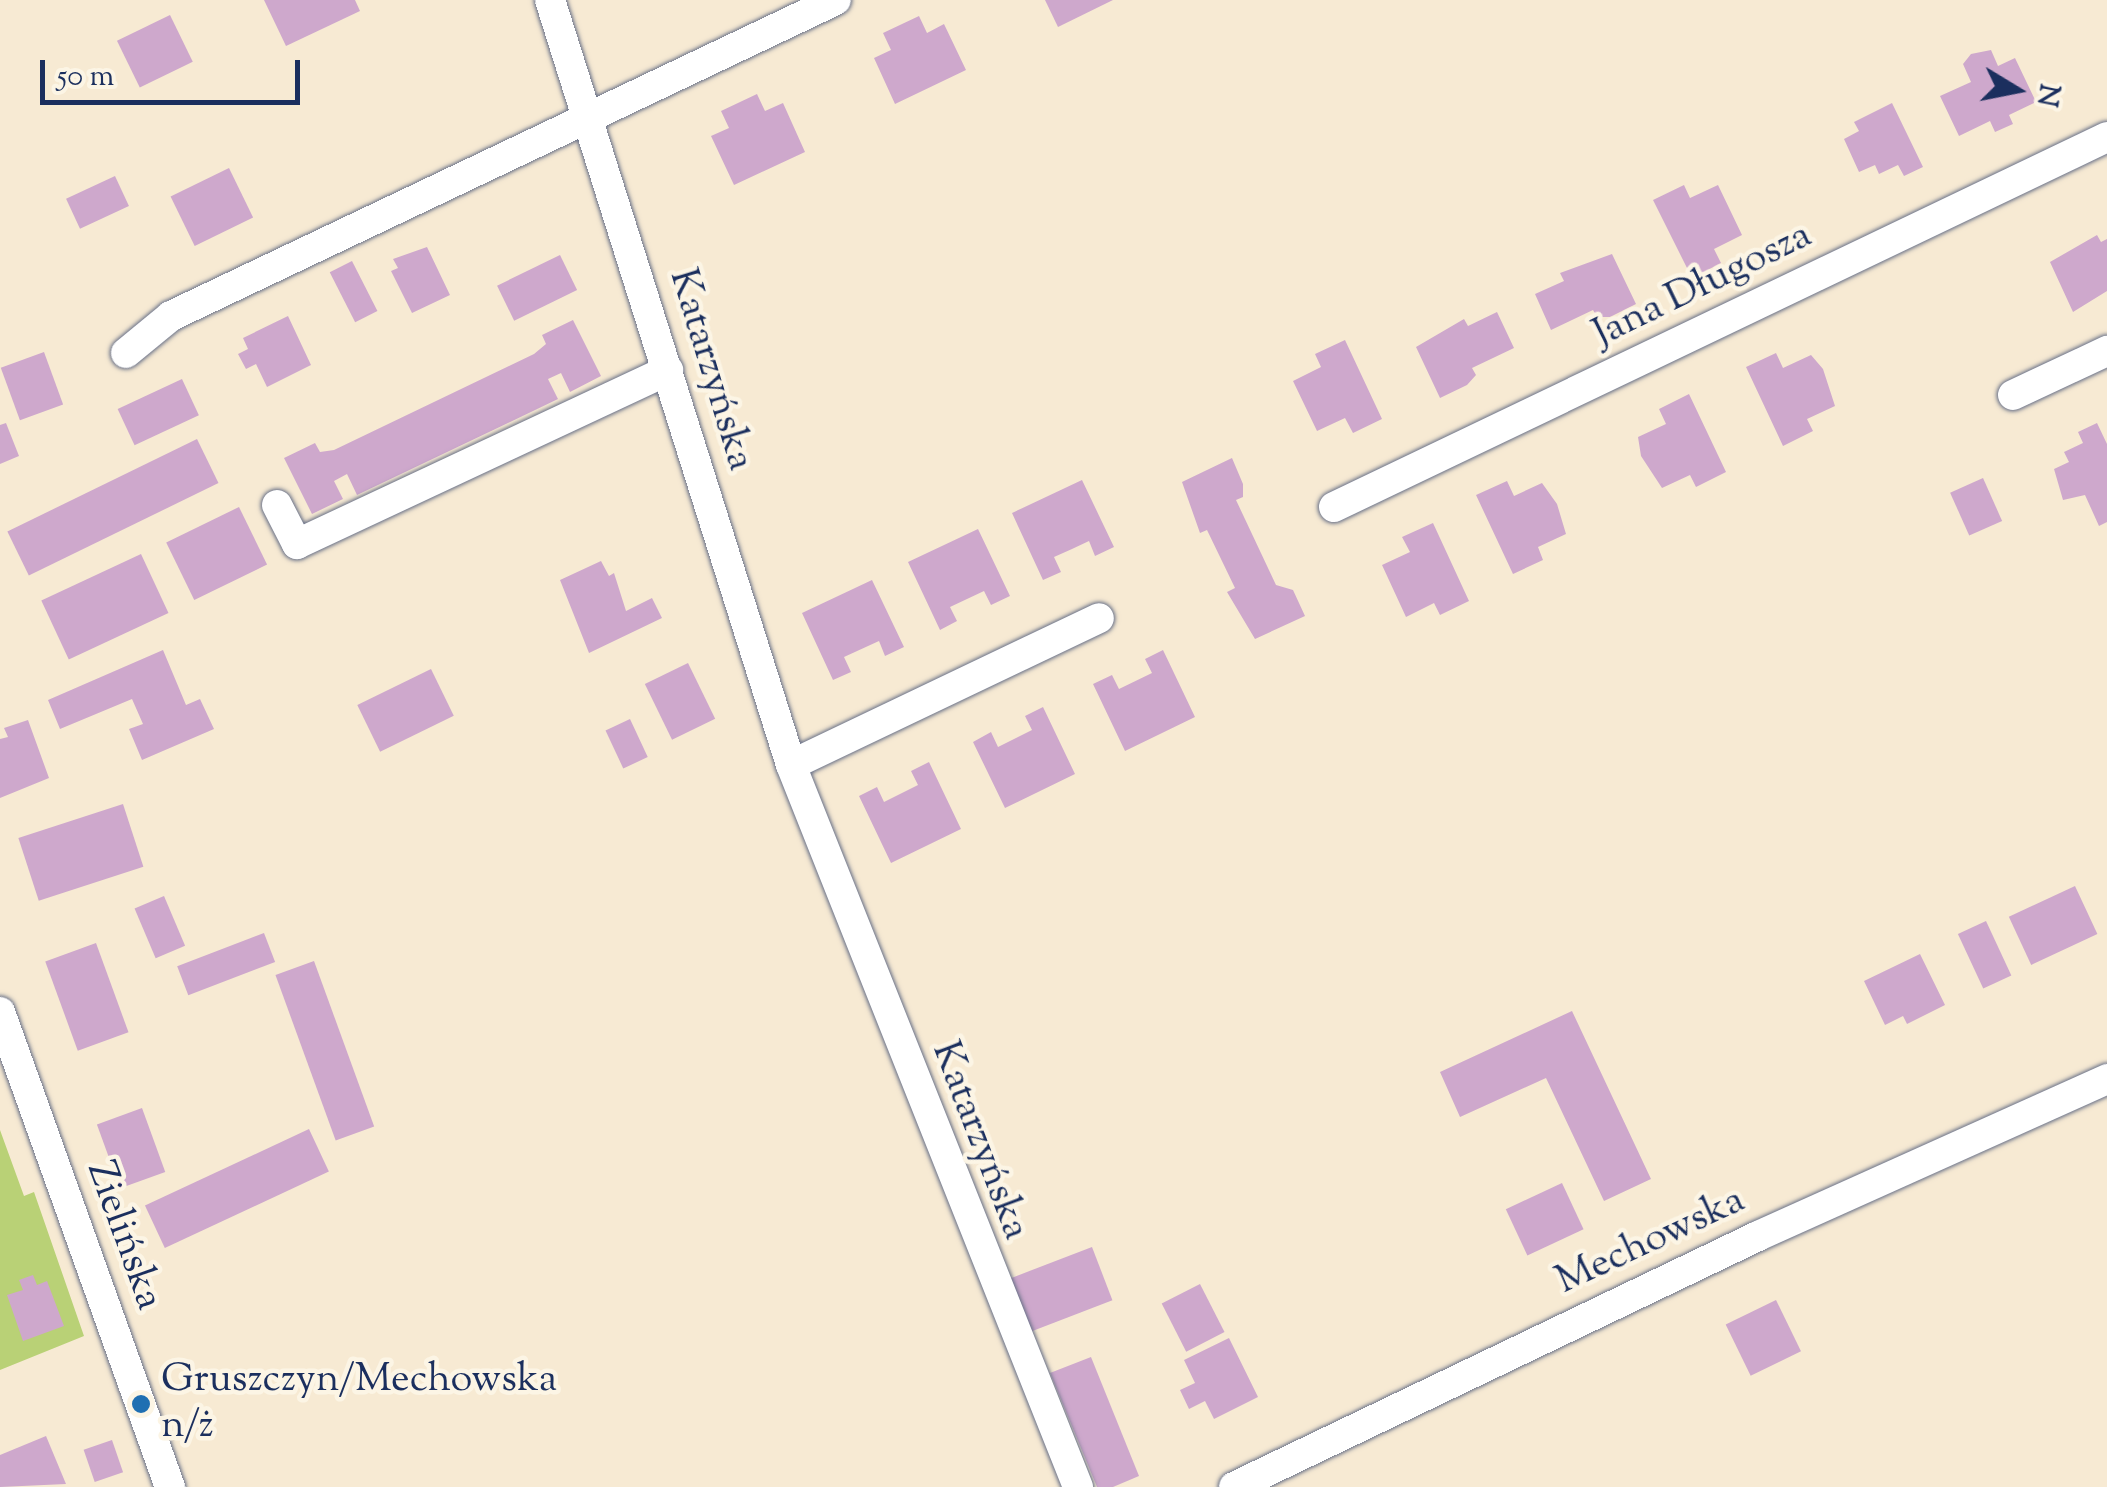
<!DOCTYPE html>
<html>
<head>
<meta charset="utf-8">
<style>
  body { margin:0 }
  #map { position:relative; width:2107px; height:1487px; overflow:hidden; background:#f7ead3; font-family:"Sorts Mill Goudy",serif }
  div>[style] { position:absolute }
  [style*='--x'] { left:calc(var(--x)*1px); top:calc(var(--y)*1px); width:calc(var(--w)*1px); rotate:calc(var(--a)*1deg) }
  .green>* { inset:0; background:#b9d176 }
  .building>* { inset:0; background:#cea8cc; transform-origin:0 0 }
  .roads { filter:drop-shadow(0 0 2px #687087) drop-shadow(0 0 2px #687087) }
  .minor>* { height:30px; margin:-15px; padding:0 15px; transform-origin:15px; border-radius:15px; background:#fff }
  .dots>* { width:28px; height:28px; translate:-50% -50%; box-sizing:border-box; border:5px solid #fcf5e5; border-radius:50% }
  span { translate:-50% -50%; white-space:nowrap; text-align:center; line-height:1.15; -webkit-text-stroke:9px #fcf5e5; paint-order:stroke }
  .street-label { font-size:40px; color:#1b2f5e }
  .poi-label { font-size:40px; color:#1b2f5e }
  .left { translate:0 -50%; text-align:left }
  .north { position:absolute; left:1967px; top:40px; width:100px; height:100px; -webkit-text-stroke:8px #fcf5e5; paint-order:stroke; rotate:100deg; font-size:28px; font-weight:700; line-height:40px; text-align:center; color:#1b2f5e }
  .north::after { content:''; display:block; margin:auto; width:35px; height:45px; background:#1b2f5e; clip-path:polygon(50% 0,100% 100%,50% 72%,0 100%) }
  .scale { position:absolute; left:40px; top:60px; width:260px; height:45px; box-sizing:border-box; border:5px solid #1b2f5e; border-top:0; padding-left:12px; font-size:30px; line-height:35px; white-space:nowrap; color:#1b2f5e; -webkit-text-stroke:8px #fcf5e5; paint-order:stroke }
</style>
</head>
<body>
<div id="map">
  <div class="green">
    <i style="clip-path:polygon(0 1130px,24px 1196px,34px 1192px,84px 1336px,0 1370px)"></i>
  </div>
  <div class="building">
    <i style="clip-path:polygon(264px 0,355px 0,360px 11px,286px 46px)"></i>
    <i style="clip-path:polygon(1045px 0,1113px 0,1058px 27px)"></i>
    <i style="left:170px;top:15px;width:52px;height:59px;rotate:64deg"></i>
    <i style="clip-path:polygon(919px 16px,927px 33px,944px 24px,966px 70px,895px 104px,874px 58px,891px 50px,883px 33px)"></i>
    <i style="clip-path:polygon(1991px 50px,1998px 66px,2015px 58px,2036px 102px,2009px 115px,2013px 124px,1995px 132px,1990px 121px,1959px 136px,1940px 96px,1971px 82px,1963px 64px,1971px 54px)"></i>
    <i style="clip-path:polygon(757px 94px,765px 111px,783px 103px,805px 152px,734px 185px,711px 136px,729px 128px,721px 111px)"></i>
    <i style="clip-path:polygon(1892px 103px,1923px 167px,1904px 176px,1898px 165px,1879px 174px,1875px 165px,1859px 172px,1844px 139px,1859px 131px,1854px 122px)"></i>
    <i style="left:229px;top:168px;width:55px;height:65px;rotate:64deg"></i>
    <i style="left:115px;top:176px;width:33px;height:54px;rotate:65deg"></i>
    <i style="clip-path:polygon(1684px 185px,1690px 198px,1718px 185px,1742px 235px,1714px 249px,1721px 263px,1692px 278px,1653px 200px)"></i>
    <i style="clip-path:polygon(2097px 235px,2101px 242px,2107px 239px,2107px 291px,2073px 312px,2050px 262px)"></i>
    <i style="clip-path:polygon(427px 247px,450px 295px,412px 313px,391px 271px,398px 268px,393px 259px)"></i>
    <i style="clip-path:polygon(1612px 254px,1636px 304px,1610px 317px,1597px 317px,1593px 310px,1551px 330px,1535px 294px,1564px 281px,1560px 273px)"></i>
    <i style="left:560px;top:255px;width:39px;height:70px;rotate:64deg"></i>
    <i style="left:352px;top:261px;width:56px;height:25px;rotate:63deg"></i>
    <i style="clip-path:polygon(1497px 312px,1514px 348px,1472px 368px,1476px 375px,1467px 385px,1440px 398px,1416px 347px,1464px 319px,1468px 326px)"></i>
    <i style="clip-path:polygon(288px 316px,311px 365px,267px 387px,256px 364px,246px 369px,238px 354px,248px 349px,243px 338px)"></i>
    <i style="clip-path:polygon(573px 320px,601px 376px,570px 392px,561px 373px,548px 379px,558px 399px,357px 495px,347px 474px,334px 481px,343px 499px,312px 514px,284px 458px,315px 443px,320px 452px,334px 450px,534px 354px,546px 344px,542px 335px)"></i>
    <i style="clip-path:polygon(1345px 340px,1382px 419px,1353px 433px,1345px 418px,1317px 431px,1293px 381px,1321px 367px,1315px 354px)"></i>
    <i style="left:44px;top:352px;width:56px;height:46px;rotate:70deg"></i>
    <i style="clip-path:polygon(1776px 353px,1783px 368px,1811px 355px,1823px 369px,1835px 406px,1807px 419px,1813px 431px,1783px 446px,1746px 367px)"></i>
    <i style="left:182px;top:379px;width:40px;height:71px;rotate:65deg"></i>
    <i style="clip-path:polygon(1689px 394px,1726px 472px,1696px 487px,1690px 475px,1662px 488px,1641px 456px,1638px 437px,1666px 424px,1659px 409px)"></i>
    <i style="clip-path:polygon(6px 423px,19px 456px,0 464px,0 425px)"></i>
    <i style="clip-path:polygon(2097px 423px,2107px 444px,2107px 522px,2099px 526px,2085px 495px,2063px 500px,2054px 469px,2069px 462px,2064px 452px,2083px 443px,2078px 432px)"></i>
    <i style="left:197px;top:439px;width:49px;height:211px;rotate:64deg"></i>
    <i style="clip-path:polygon(1232px 458px,1243px 484px,1243px 497px,1236px 500px,1276px 585px,1293px 590px,1305px 616px,1255px 639px,1227px 592px,1235px 588px,1207px 530px,1200px 533px,1182px 482px)"></i>
    <i style="left:1983px;top:478px;width:47px;height:36px;rotate:66deg"></i>
    <i style="clip-path:polygon(1082px 480px,1114px 547px,1095px 556px,1089px 541px,1072px 549px,1054px 557px,1061px 572px,1043px 580px,1012px 513px)"></i>
    <i style="clip-path:polygon(1507px 481px,1514px 496px,1542px 483px,1557px 504px,1566px 534px,1538px 547px,1543px 560px,1513px 574px,1476px 495px)"></i>
    <i style="left:239px;top:507px;width:64px;height:81px;rotate:64deg"></i>
    <i style="clip-path:polygon(1433px 523px,1469px 601px,1440px 615px,1434px 603px,1406px 617px,1382px 565px,1410px 552px,1402px 537px)"></i>
    <i style="clip-path:polygon(978px 529px,1010px 596px,991px 605px,984px 591px,950px 607px,957px 621px,940px 630px,908px 562px)"></i>
    <i style="left:141px;top:554px;width:65px;height:110px;rotate:65deg"></i>
    <i style="clip-path:polygon(601px 561px,609px 576px,614px 573px,626px 611px,652px 598px,662px 618px,589px 653px,560px 580px)"></i>
    <i style="clip-path:polygon(872px 580px,904px 647px,885px 656px,879px 641px,844px 657px,851px 672px,833px 680px,802px 613px)"></i>
    <i style="clip-path:polygon(163px 650px,186px 705px,200px 699px,214px 729px,142px 760px,129px 729px,143px 724px,132px 699px,60px 729px,48px 700px)"></i>
    <i style="clip-path:polygon(1163px 650px,1195px 717px,1125px 751px,1093px 684px,1112px 675px,1119px 689px,1152px 673px,1145px 659px)"></i>
    <i style="left:688px;top:663px;width:62px;height:48px;rotate:64deg"></i>
    <i style="left:431px;top:669px;width:52px;height:82px;rotate:64deg"></i>
    <i style="clip-path:polygon(1043px 707px,1075px 774px,1005px 808px,973px 742px,991px 732px,998px 747px,1032px 730px,1025px 716px)"></i>
    <i style="left:630px;top:719px;width:42px;height:27px;rotate:65deg"></i>
    <i style="clip-path:polygon(28px 720px,49px 778px,0 798px,0 739px,8px 737px,4px 728px)"></i>
    <i style="clip-path:polygon(929px 762px,961px 829px,891px 863px,859px 796px,877px 787px,884px 802px,918px 785px,911px 771px)"></i>
    <i style="left:123px;top:804px;width:66px;height:110px;rotate:72deg"></i>
    <i style="left:2075px;top:886px;width:53px;height:73px;rotate:65deg"></i>
    <i style="left:164px;top:896px;width:54px;height:32px;rotate:67deg"></i>
    <i style="left:1986px;top:921px;width:60px;height:31px;rotate:65deg"></i>
    <i style="left:264px;top:933px;width:31px;height:93px;rotate:69deg"></i>
    <i style="left:96px;top:943px;width:95px;height:54px;rotate:70deg"></i>
    <i style="clip-path:polygon(1920px 954px,1945px 1005px,1907px 1024px,1903px 1016px,1885px 1025px,1864px 981px)"></i>
    <i style="left:314px;top:961px;width:176px;height:41px;rotate:70deg"></i>
    <i style="clip-path:polygon(1572px 1011px,1651px 1179px,1604px 1201px,1546px 1078px,1460px 1117px,1440px 1072px)"></i>
    <i style="left:142px;top:1108px;width:68px;height:48px;rotate:70deg"></i>
    <i style="left:309px;top:1129px;width:47px;height:181px;rotate:65deg"></i>
    <i style="left:1562px;top:1183px;width:51px;height:62px;rotate:65deg"></i>
    <i style="left:1092px;top:1247px;width:57px;height:87px;rotate:69deg"></i>
    <i style="clip-path:polygon(33px 1275px,37px 1285px,47px 1281px,64px 1326px,23px 1341px,7px 1295px,23px 1290px,19px 1280px)"></i>
    <i style="left:1200px;top:1284px;width:54px;height:43px;rotate:63deg"></i>
    <i style="left:1776px;top:1300px;width:57px;height:56px;rotate:64deg"></i>
    <i style="clip-path:polygon(1229px 1338px,1258px 1397px,1214px 1419px,1205px 1401px,1189px 1409px,1180px 1390px,1195px 1383px,1184px 1360px)"></i>
    <i style="clip-path:polygon(1091px 1357px,1139px 1476px,1113px 1487px,1097px 1487px,1050px 1373px)"></i>
    <i style="clip-path:polygon(46px 1436px,66px 1484px,0 1487px,0 1455px)"></i>
    <i style="left:112px;top:1440px;width:34px;height:30px;rotate:71deg"></i>
  </div>
  <div class="roads">
    <div class="minor">
      <i style="--x:550;--y:0;--w:802;--a:72.51"></i>
      <i style="--x:791;--y:765;--w:777;--a:68.32"></i>
      <i style="--x:126;--y:353;--w:58;--a:-39.4"></i>
      <i style="--x:171;--y:316;--w:736;--a:-25.42"></i>
      <i style="--x:2013;--y:395;--w:104;--a:-25.1"></i>
      <i style="--x:277;--y:505;--w:44;--a:62.9"></i>
      <i style="--x:297;--y:544;--w:410;--a:-25.1"></i>
      <i style="--x:1334;--y:507;--w:857;--a:-25.58"></i>
      <i style="--x:791;--y:765;--w:341;--a:-25.5"></i>
      <i style="--x:0;--y:1012;--w:505;--a:70.31"></i>
      <i style="--x:1234;--y:1487;--w:581;--a:-25.59"></i>
      <i style="--x:1758;--y:1236;--w:383;--a:-24.2"></i>
    </div>
  </div>
  <div class="dots">
    <i style="left:141px;top:1404px;background:#1f6fb2"></i>
  </div>
  <div class="street-label">
    <span style="left:1703px;top:286px;rotate:-26deg">Jana Długosza</span>
    <span style="left:710px;top:370px;rotate:73deg">Katarzyńska</span>
    <span style="left:979px;top:1141px;rotate:69deg">Katarzyńska</span>
    <span style="left:123px;top:1236px;rotate:70deg">Zielińska</span>
    <span style="left:1651px;top:1242px;rotate:-25deg">Mechowska</span>
  </div>
  <div class="poi-label">
    <span class="left" style="left:161px;top:1404px">Gruszczyn/Mechowska<br>n/ż</span>
  </div>
  <div class="north">N</div>
  <div class="scale">50 m</div>
</div>
</body>
</html>
